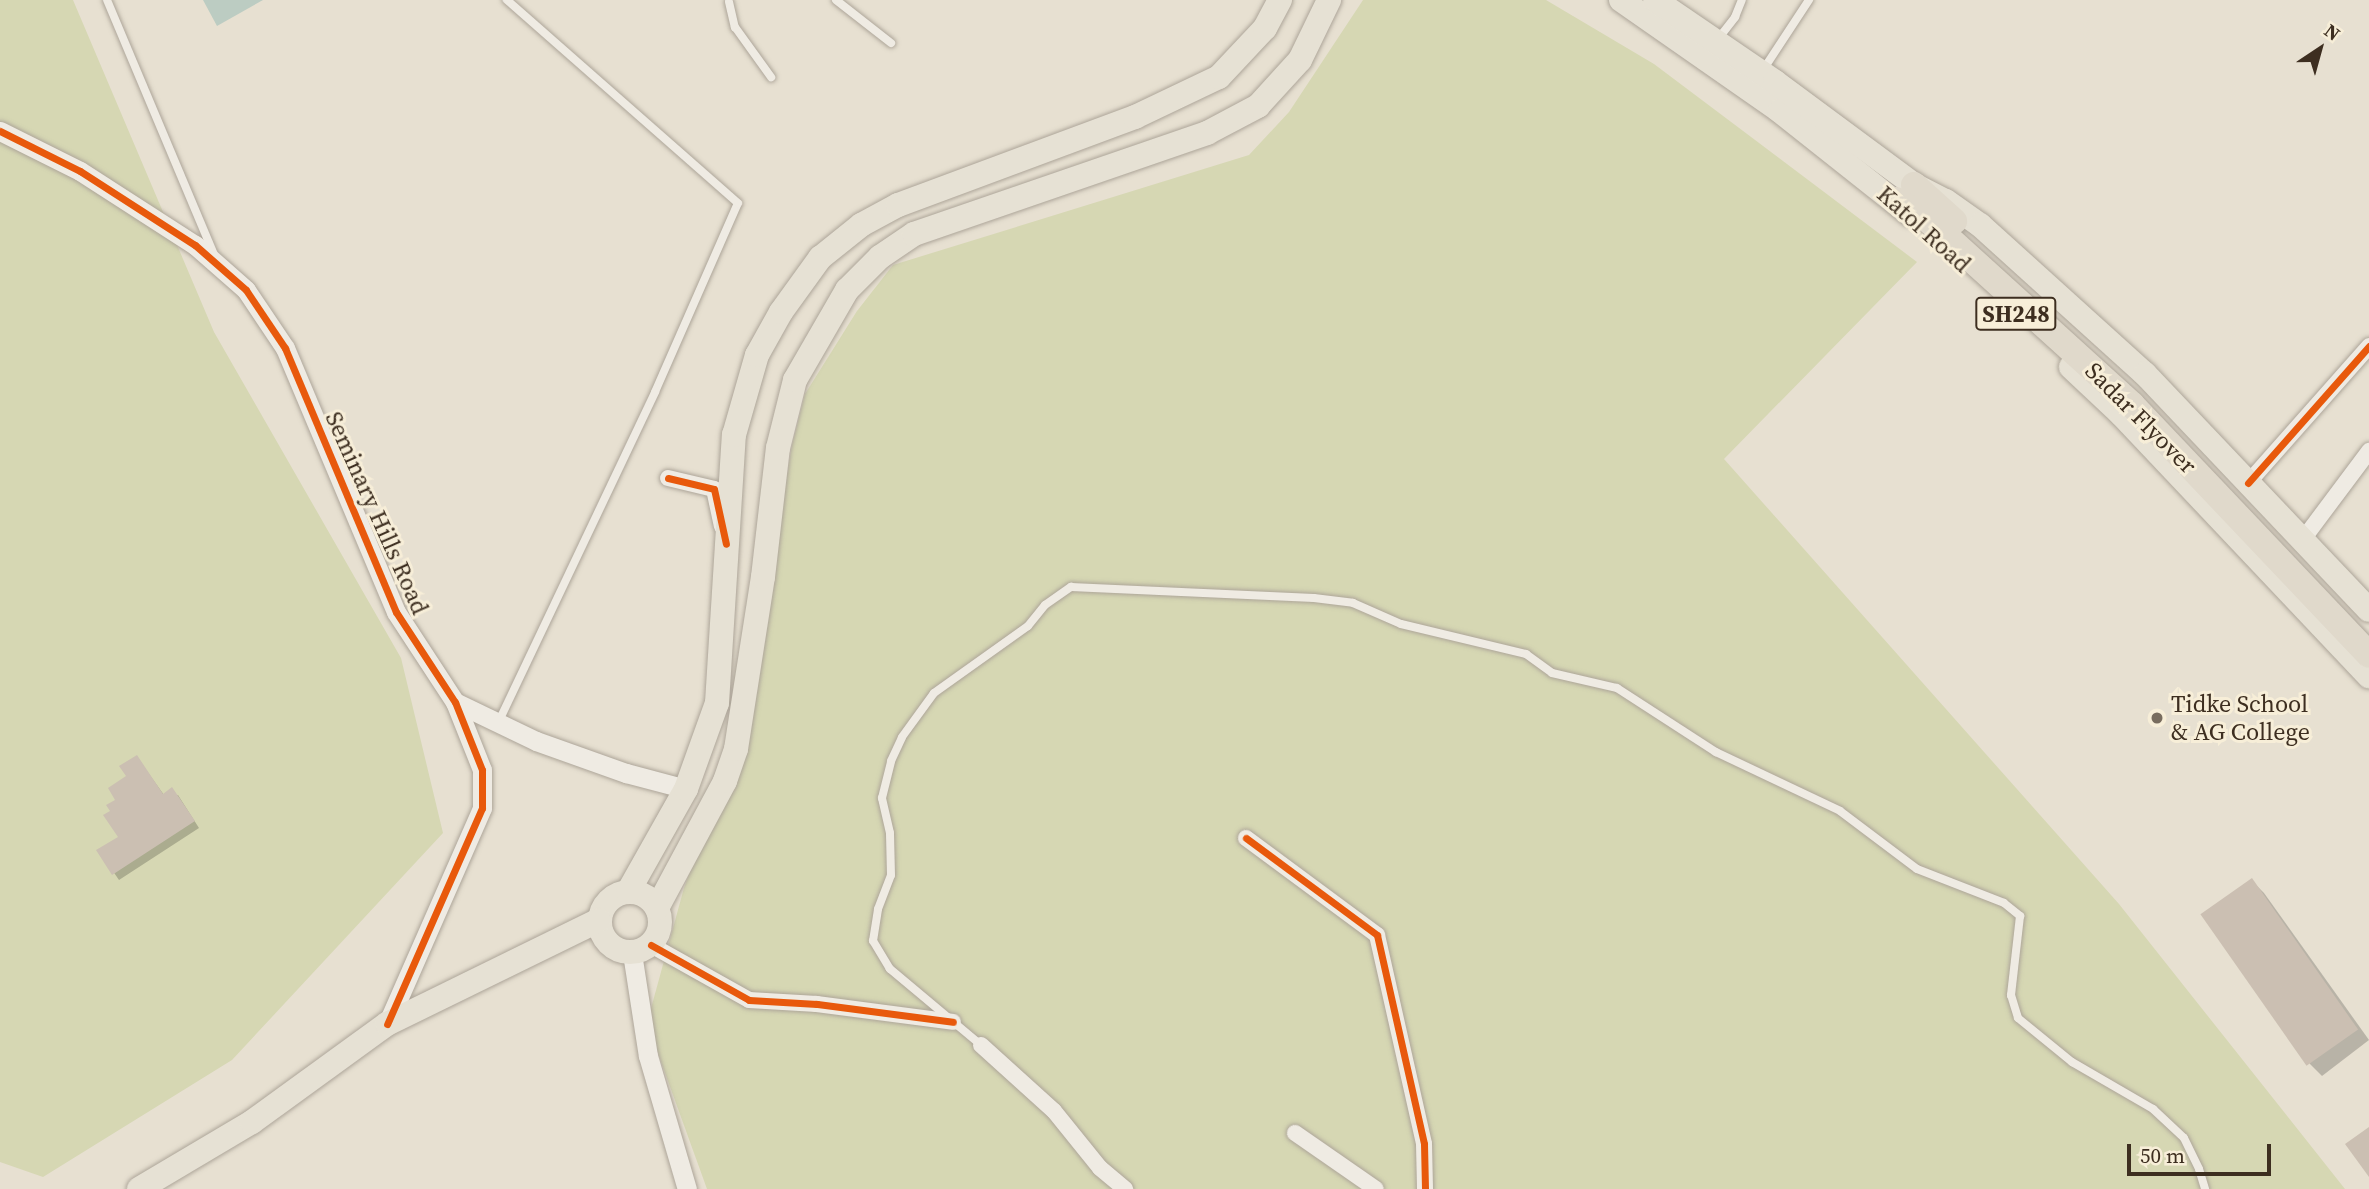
<!DOCTYPE html>
<html>
<head>
<meta charset="utf-8">
<style>
  body { margin:0 }
  #map { position:relative; width:2369px; height:1189px; overflow:hidden; background:#e7e0d1; font-family:"Source Serif 4",serif }
  div>[style] { position:absolute }
  [style*='--x'] { left:calc(var(--x)*1px); top:calc(var(--y)*1px); width:calc(var(--w)*1px); rotate:calc(var(--a)*1deg) }
  .green>* { inset:0; background:#d6d7b3 }
  .water>* { inset:0; background:#bcccc2 }
  .shadow>* { inset:0; background:#0003 }
  .building>* { inset:0; background:#cbbfb2; transform-origin:0 0 }
  .roads { filter:drop-shadow(0 0 2px #ada599) drop-shadow(0 0 2px #ada599) }
  .service>* { height:8px; margin:-4px; padding:0 4px; transform-origin:4px; border-radius:4px; background:#efebe3 }
  .minor>* { height:16px; margin:-8px; padding:0 8px; transform-origin:8px; border-radius:8px; background:#efebe3 }
  .tertiary>* { height:19px; margin:-9.5px; padding:0 9.5px; transform-origin:9.5px; border-radius:9.5px; background:#efebe3 }
  .primary>* { height:24px; margin:-12px; padding:0 12px; transform-origin:12px; border-radius:12px; background:#e6e1d4 }
  .primary>.ring { margin:-12px; padding:0; box-sizing:content-box; background:none; border:24px solid #e6e1d4; border-radius:50% }
  .trunk>* { height:26px; margin:-13px; padding:0 13px; transform-origin:13px; border-radius:13px; background:#e0d9cb }
  .cycleway>* { height:7px; margin:-3.5px; padding:0 3.5px; transform-origin:3.5px; border-radius:3.5px; background:#e8590c }
  .dots>* { width:19px; height:19px; translate:-50% -50%; box-sizing:border-box; border:4px solid #f7eed8; border-radius:50% }
  span { translate:-50% -50%; white-space:nowrap; text-align:center; line-height:1.15; -webkit-text-stroke:6px #f7eed8; paint-order:stroke }
  .shield-label span { padding:2px 5px; background:#f7eed8; border:2px solid; border-radius:5px; -webkit-text-stroke-width:0 }
  .shield-label { font-size:23px; color:#3d2e20; font-weight:700 }
  .street-label { font-size:24px; color:#3d2e20 }
  .poi-label { font-size:24px; color:#3d2e20 }
  .left { translate:0 -50%; text-align:left }
  .north { position:absolute; left:2285px; top:14px; width:70px; height:70px; -webkit-text-stroke:5px #f7eed8; paint-order:stroke; rotate:36deg; font-size:19px; font-weight:700; line-height:28px; text-align:center; color:#3d2e20 }
  .north::after { content:''; display:block; margin:auto; width:24px; height:32px; background:#3d2e20; clip-path:polygon(50% 0,100% 100%,50% 72%,0 100%) }
  .scale { position:absolute; left:2127px; top:1144px; width:144px; height:32px; box-sizing:border-box; border:4px solid #3d2e20; border-top:0; padding-left:9px; font-size:21px; line-height:24px; white-space:nowrap; color:#3d2e20; -webkit-text-stroke:5px #f7eed8; paint-order:stroke }
</style>
</head>
<body>
<div id="map">
  <div class="green">
    <i style="clip-path:polygon(0 0,73px 0,214px 332px,401px 658px,443px 833px,232px 1060px,43px 1177px,0 1162px)"></i>
    <i style="clip-path:polygon(1363px 0,1546px 0,1654px 64px,1917px 262px,1724px 459px,2119px 904px,2345px 1189px,707px 1189px,647px 1023px,684px 888px,747px 714px,792px 445px,805px 394px,857px 311px,893px 265px,1249px 155px,1289px 112px)"></i>
  </div>
  <div class="water">
    <i style="clip-path:polygon(203px 0,263px 0,217px 26px)"></i>
  </div>
  <div class="shadow">
    <i style="clip-path:polygon(137px 757px,164px 795px,178px 795px,199px 828px,119px 880px,99px 851px,120px 837px,112px 811px)"></i>
    <i style="clip-path:polygon(2252px 881px,2264px 893px,2369px 1040px,2322px 1076px,2310px 1064px,2204px 915px)"></i>
  </div>
  <div class="building">
    <i style="clip-path:polygon(137px 755px,163px 794px,172px 787px,195px 821px,112px 875px,96px 850px,118px 837px,103px 815px,110px 811px,106px 805px,115px 800px,108px 788px,126px 776px,119px 766px)"></i>
    <i style="left:2252px;top:878px;width:185px;height:63px;rotate:55deg"></i>
    <i style="clip-path:polygon(2369px 1127px,2369px 1177px,2345px 1144px)"></i>
  </div>
  <div class="roads">
    <div class="service">
      <i style="--x:107;--y:0;--w:276;--a:67.2"></i>
      <i style="--x:836;--y:0;--w:70;--a:38"></i>
      <i style="--x:729;--y:2;--w:26;--a:77"></i>
      <i style="--x:735;--y:27;--w:62;--a:54.2"></i>
      <i style="--x:1718;--y:39;--w:28;--a:-52"></i>
      <i style="--x:1735;--y:17;--w:18;--a:-68"></i>
      <i style="--x:1763;--y:70;--w:84;--a:-56.7"></i>
      <i style="--x:499;--y:721;--w:364;--a:-64.6"></i>
      <i style="--x:655;--y:392;--w:206;--a:-66.3"></i>
      <i style="--x:738;--y:203;--w:308;--a:-138.7"></i>
      <i style="--x:981;--y:1045;--w:119;--a:-140.1"></i>
      <i style="--x:890;--y:969;--w:33;--a:-121"></i>
      <i style="--x:873;--y:941;--w:32;--a:-81"></i>
      <i style="--x:878;--y:909;--w:36;--a:-69"></i>
      <i style="--x:891;--y:875;--w:42;--a:-91.4"></i>
      <i style="--x:890;--y:833;--w:36;--a:-103"></i>
      <i style="--x:882;--y:798;--w:38;--a:-76"></i>
      <i style="--x:891;--y:761;--w:26;--a:-65"></i>
      <i style="--x:902;--y:737;--w:54;--a:-54"></i>
      <i style="--x:934;--y:693;--w:115;--a:-35.5"></i>
      <i style="--x:1028;--y:626;--w:27;--a:-51"></i>
      <i style="--x:1045;--y:605;--w:32;--a:-35"></i>
      <i style="--x:1071;--y:587;--w:243;--a:2.6"></i>
      <i style="--x:1314;--y:598;--w:39;--a:7"></i>
      <i style="--x:1353;--y:603;--w:52;--a:23.6"></i>
      <i style="--x:1401;--y:624;--w:129;--a:13.5"></i>
      <i style="--x:1526;--y:654;--w:32;--a:36"></i>
      <i style="--x:1552;--y:673;--w:67;--a:13"></i>
      <i style="--x:1617;--y:688;--w:118;--a:32.9"></i>
      <i style="--x:1716;--y:752;--w:137;--a:25.4"></i>
      <i style="--x:1840;--y:811;--w:96;--a:37"></i>
      <i style="--x:1917;--y:869;--w:93;--a:21.3"></i>
      <i style="--x:2004;--y:903;--w:21;--a:39"></i>
      <i style="--x:2020;--y:916;--w:80;--a:96.5"></i>
      <i style="--x:2011;--y:995;--w:24;--a:73"></i>
      <i style="--x:2018;--y:1018;--w:70;--a:39.2"></i>
      <i style="--x:2072;--y:1062;--w:94;--a:30.1"></i>
      <i style="--x:2153;--y:1109;--w:42;--a:43.1"></i>
      <i style="--x:2184;--y:1138;--w:34;--a:64"></i>
      <i style="--x:2199;--y:1169;--w:21;--a:73"></i>
    </div>
    <div class="minor">
      <i style="--x:668;--y:478;--w:47;--a:13.4"></i>
      <i style="--x:714;--y:489;--w:38;--a:78"></i>
      <i style="--x:2248;--y:483;--w:183;--a:-48.5"></i>
      <i style="--x:2304;--y:538;--w:109;--a:-53.2"></i>
      <i style="--x:1246;--y:838;--w:163;--a:36.5"></i>
      <i style="--x:1377;--y:935;--w:214;--a:77.3"></i>
      <i style="--x:1424;--y:1144;--w:45;--a:88.7"></i>
      <i style="--x:651;--y:945;--w:112;--a:29.3"></i>
      <i style="--x:749;--y:1000;--w:68;--a:3.4"></i>
      <i style="--x:817;--y:1004;--w:137;--a:7.5"></i>
      <i style="--x:981;--y:1045;--w:98;--a:42.1"></i>
      <i style="--x:1054;--y:1111;--w:73;--a:51.1"></i>
      <i style="--x:1100;--y:1168;--w:33;--a:40"></i>
      <i style="--x:1295;--y:1133;--w:98;--a:34.7"></i>
    </div>
    <div class="tertiary">
      <i style="--x:0;--y:131;--w:89;--a:26.6"></i>
      <i style="--x:80;--y:171;--w:137;--a:32.8"></i>
      <i style="--x:195;--y:245;--w:68;--a:41.4"></i>
      <i style="--x:246;--y:290;--w:70;--a:56.1"></i>
      <i style="--x:285;--y:348;--w:286;--a:67.2"></i>
      <i style="--x:396;--y:612;--w:108;--a:56.8"></i>
      <i style="--x:455;--y:702;--w:73;--a:68.3"></i>
      <i style="--x:482;--y:770;--w:38;--a:90"></i>
      <i style="--x:482;--y:808;--w:236;--a:113.7"></i>
      <i style="--x:455;--y:702;--w:90;--a:25.7"></i>
      <i style="--x:536;--y:741;--w:96;--a:19.6"></i>
      <i style="--x:626;--y:773;--w:62;--a:14.9"></i>
      <i style="--x:632;--y:953;--w:104;--a:81.2"></i>
      <i style="--x:648;--y:1056;--w:139;--a:73.7"></i>
    </div>
    <div class="primary">
      <i style="--x:1621;--y:0;--w:194;--a:34.9"></i>
      <i style="--x:1780;--y:111;--w:166;--a:38.4"></i>
      <i style="--x:1655;--y:0;--w:145;--a:34.3"></i>
      <i style="--x:1775;--y:82;--w:173;--a:36.5"></i>
      <i style="--x:1914;--y:185;--w:36;--a:27"></i>
      <i style="--x:1946;--y:201;--w:42;--a:35.2"></i>
      <i style="--x:1980;--y:225;--w:222;--a:42.1"></i>
      <i style="--x:2145;--y:374;--w:325;--a:46.5"></i>
      <i style="--x:2071;--y:367;--w:69;--a:43.2"></i>
      <i style="--x:2121;--y:414;--w:361;--a:46.6"></i>
      <i class="ring" style="left:600px;top:892px;width:36px;height:36px"></i>
      <i style="--x:628;--y:892;--w:118;--a:-60.6"></i>
      <i style="--x:686;--y:789;--w:91;--a:-70.2"></i>
      <i style="--x:717;--y:703;--w:269;--a:-86.4"></i>
      <i style="--x:734;--y:435;--w:83;--a:-74"></i>
      <i style="--x:757;--y:355;--w:49;--a:-60.8"></i>
      <i style="--x:781;--y:312;--w:67;--a:-54.2"></i>
      <i style="--x:820;--y:258;--w:53;--a:-38.8"></i>
      <i style="--x:861;--y:225;--w:42;--a:-28.4"></i>
      <i style="--x:898;--y:205;--w:253;--a:-20.4"></i>
      <i style="--x:1135;--y:117;--w:93;--a:-25.5"></i>
      <i style="--x:1219;--y:77;--w:67;--a:-46.8"></i>
      <i style="--x:1265;--y:28;--w:32;--a:-62"></i>
      <i style="--x:657;--y:908;--w:144;--a:-61.8"></i>
      <i style="--x:725;--y:781;--w:34;--a:-71"></i>
      <i style="--x:736;--y:749;--w:174;--a:-81.1"></i>
      <i style="--x:763;--y:577;--w:130;--a:-83.4"></i>
      <i style="--x:778;--y:448;--w:70;--a:-76"></i>
      <i style="--x:795;--y:380;--w:104;--a:-60"></i>
      <i style="--x:847;--y:290;--w:47;--a:-45"></i>
      <i style="--x:880;--y:257;--w:41;--a:-34.1"></i>
      <i style="--x:914;--y:234;--w:310;--a:-19"></i>
      <i style="--x:1207;--y:133;--w:58;--a:-27.9"></i>
      <i style="--x:1258;--y:106;--w:62;--a:-47.6"></i>
      <i style="--x:1300;--y:60;--w:67;--a:-64.2"></i>
      <i style="--x:139;--y:1189;--w:131;--a:-30.7"></i>
      <i style="--x:252;--y:1122;--w:167;--a:-36"></i>
      <i style="--x:387;--y:1024;--w:236;--a:-26.1"></i>
    </div>
    <div class="trunk">
      <i style="--x:1914;--y:185;--w:54;--a:42"></i>
      <i style="--x:1896;--y:200;--w:35;--a:31"></i>
      <i style="--x:1926;--y:218;--w:278;--a:42.2"></i>
      <i style="--x:2132;--y:405;--w:344;--a:46.5"></i>
    </div>
  </div>
  <div class="cycleway">
    <i style="--x:0;--y:131;--w:89;--a:26.6"></i>
    <i style="--x:80;--y:171;--w:137;--a:32.8"></i>
    <i style="--x:195;--y:245;--w:68;--a:41.4"></i>
    <i style="--x:246;--y:290;--w:70;--a:56.1"></i>
    <i style="--x:285;--y:348;--w:286;--a:67.2"></i>
    <i style="--x:396;--y:612;--w:108;--a:56.8"></i>
    <i style="--x:455;--y:702;--w:73;--a:68.3"></i>
    <i style="--x:482;--y:770;--w:38;--a:90"></i>
    <i style="--x:482;--y:808;--w:236;--a:113.7"></i>
    <i style="--x:668;--y:478;--w:47;--a:13.4"></i>
    <i style="--x:714;--y:489;--w:56;--a:77.7"></i>
    <i style="--x:2248;--y:483;--w:183;--a:-48.5"></i>
    <i style="--x:1246;--y:838;--w:163;--a:36.5"></i>
    <i style="--x:1377;--y:935;--w:214;--a:77.3"></i>
    <i style="--x:1424;--y:1144;--w:45;--a:88.7"></i>
    <i style="--x:651;--y:945;--w:112;--a:29.3"></i>
    <i style="--x:749;--y:1000;--w:68;--a:3.4"></i>
    <i style="--x:817;--y:1004;--w:137;--a:7.5"></i>
  </div>
  <div class="dots">
    <i style="left:2157px;top:718px;background:#786c5e"></i>
  </div>
  <div class="shield-label">
    <span style="left:2016px;top:314px">SH248</span>
  </div>
  <div class="street-label">
    <span style="left:1924px;top:229px;rotate:42deg">Katol Road</span>
    <span style="left:2141px;top:418px;rotate:45deg">Sadar Flyover</span>
    <span style="left:377px;top:513px;rotate:66deg">Seminary Hills Road</span>
  </div>
  <div class="poi-label">
    <span class="left" style="left:2171px;top:718px">Tidke School<br>&amp; AG College</span>
  </div>
  <div class="north">N</div>
  <div class="scale">50 m</div>
</div>
</body>
</html>
